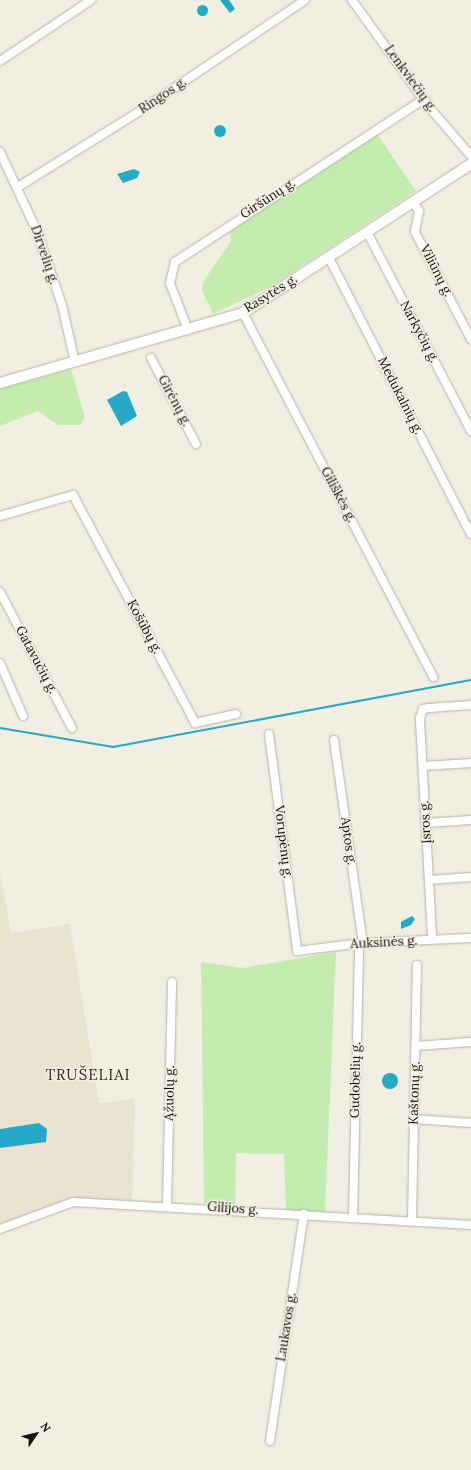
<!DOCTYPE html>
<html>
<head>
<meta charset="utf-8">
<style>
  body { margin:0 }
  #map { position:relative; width:471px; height:1470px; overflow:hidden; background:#f1eee2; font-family:Lora,serif }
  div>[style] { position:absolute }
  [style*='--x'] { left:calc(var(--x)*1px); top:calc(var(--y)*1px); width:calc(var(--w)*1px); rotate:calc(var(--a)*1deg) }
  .built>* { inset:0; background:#e9e3d0 }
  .green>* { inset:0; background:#c4ecaf }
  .water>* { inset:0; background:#26a9c9 }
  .round { border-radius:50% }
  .stream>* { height:2px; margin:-1px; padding:0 1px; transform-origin:1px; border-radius:1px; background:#26a9c9 }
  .roads { filter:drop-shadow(0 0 1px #b6b3a8) drop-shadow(0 0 1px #b6b3a8) }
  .minor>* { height:8px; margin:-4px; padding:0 4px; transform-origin:4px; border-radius:4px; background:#fff }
  .major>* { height:10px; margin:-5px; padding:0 5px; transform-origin:5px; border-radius:5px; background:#fff }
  span { translate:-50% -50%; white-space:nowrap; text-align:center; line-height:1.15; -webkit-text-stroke:3.5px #f1eee2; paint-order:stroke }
  .street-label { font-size:13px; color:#14120e }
  .quarter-label { font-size:15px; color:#302d25; letter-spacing:1px }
  .north { position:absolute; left:16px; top:1414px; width:40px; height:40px; -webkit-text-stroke:3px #f1eee2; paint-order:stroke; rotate:55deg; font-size:11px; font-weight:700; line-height:16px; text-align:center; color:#14120e }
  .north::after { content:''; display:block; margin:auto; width:14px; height:18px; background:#14120e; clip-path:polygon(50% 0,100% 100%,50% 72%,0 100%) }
</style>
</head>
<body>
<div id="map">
  <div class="built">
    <i style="clip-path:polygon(0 872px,11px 933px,70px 924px,99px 1103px,135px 1099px,132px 1202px,77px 1199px,0 1226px)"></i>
  </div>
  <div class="green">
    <i style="clip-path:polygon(377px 134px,416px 191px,270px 287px,213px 314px,202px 290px,203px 282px,231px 241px,230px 230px)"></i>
    <i style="clip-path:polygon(71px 369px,85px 418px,80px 425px,58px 425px,38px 411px,0 426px,0 389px)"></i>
    <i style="clip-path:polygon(336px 952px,325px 1212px,286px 1210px,284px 1154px,236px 1153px,235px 1207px,204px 1203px,201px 962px,243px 968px)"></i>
  </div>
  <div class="water">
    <i style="clip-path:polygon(220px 0,229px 0,235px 9px,230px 13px)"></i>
    <i class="round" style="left:196.5px;top:4.5px;width:11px;height:11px"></i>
    <i class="round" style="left:214px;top:125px;width:12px;height:12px"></i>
    <i style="clip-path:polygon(134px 169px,140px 172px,137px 178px,123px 183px,117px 174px)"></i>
    <i style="clip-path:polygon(123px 391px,127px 392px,137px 416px,121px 426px,107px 400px)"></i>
    <i style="clip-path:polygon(412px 916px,415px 919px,411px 925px,401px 929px,401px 922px)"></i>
    <i class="round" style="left:382px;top:1073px;width:16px;height:16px"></i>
    <i style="clip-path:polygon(39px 1123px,47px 1129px,46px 1142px,0 1148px,0 1129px)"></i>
  </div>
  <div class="stream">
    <i style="--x:0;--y:728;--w:115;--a:9.5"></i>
    <i style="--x:113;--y:747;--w:364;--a:-10.6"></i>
  </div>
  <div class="roads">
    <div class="minor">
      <i style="--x:352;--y:0;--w:132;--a:54.3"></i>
      <i style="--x:429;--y:107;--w:65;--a:49.4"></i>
      <i style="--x:0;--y:61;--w:110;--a:-33.8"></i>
      <i style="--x:0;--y:152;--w:83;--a:65"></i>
      <i style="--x:35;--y:227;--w:83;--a:70.9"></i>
      <i style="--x:62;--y:305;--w:58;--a:77.2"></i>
      <i style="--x:18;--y:187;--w:144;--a:-31.9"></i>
      <i style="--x:140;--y:111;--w:199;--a:-33.9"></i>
      <i style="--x:413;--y:202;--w:11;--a:56"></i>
      <i style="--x:419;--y:211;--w:21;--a:101"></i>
      <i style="--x:415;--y:232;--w:121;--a:62.4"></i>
      <i style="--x:367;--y:232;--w:225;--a:62.4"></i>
      <i style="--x:329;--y:258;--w:310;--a:62.8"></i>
      <i style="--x:243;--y:313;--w:411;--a:62.4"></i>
      <i style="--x:188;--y:330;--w:50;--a:-111"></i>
      <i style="--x:170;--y:283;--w:22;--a:-77"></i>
      <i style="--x:175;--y:262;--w:298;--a:-33.2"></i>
      <i style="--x:151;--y:358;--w:97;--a:62.4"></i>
      <i style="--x:0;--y:516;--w:76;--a:-16"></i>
      <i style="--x:73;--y:495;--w:259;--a:61.8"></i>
      <i style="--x:195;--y:723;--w:42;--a:-12.4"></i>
      <i style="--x:0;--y:592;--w:154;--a:62.1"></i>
      <i style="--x:0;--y:663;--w:58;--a:66.5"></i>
      <i style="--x:269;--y:734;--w:219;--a:82.6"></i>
      <i style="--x:297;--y:951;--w:66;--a:-6.9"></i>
      <i style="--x:363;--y:943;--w:108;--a:-2.7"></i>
      <i style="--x:334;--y:740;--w:205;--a:81.9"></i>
      <i style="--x:423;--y:766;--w:48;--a:-3.6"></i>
      <i style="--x:426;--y:823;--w:45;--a:-3.8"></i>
      <i style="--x:429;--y:880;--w:42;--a:-4.1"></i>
      <i style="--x:432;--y:936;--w:218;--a:-93.2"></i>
      <i style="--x:420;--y:718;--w:9;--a:-72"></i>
      <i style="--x:423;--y:709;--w:6;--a:-9"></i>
      <i style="--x:429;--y:708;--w:42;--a:-4.1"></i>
      <i style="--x:416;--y:1046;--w:55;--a:-4.2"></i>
      <i style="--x:414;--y:1119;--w:57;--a:4"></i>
      <i style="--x:167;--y:1205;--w:223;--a:-88.7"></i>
      <i style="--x:353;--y:1217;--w:274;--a:-88.7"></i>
      <i style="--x:412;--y:1221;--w:256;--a:-88.9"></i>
      <i style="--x:0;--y:1229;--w:78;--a:-20.3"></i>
      <i style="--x:73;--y:1202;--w:399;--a:3.3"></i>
      <i style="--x:270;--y:1441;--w:230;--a:-81.5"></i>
    </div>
    <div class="major">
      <i style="--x:0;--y:383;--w:253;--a:-16.1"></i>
      <i style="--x:243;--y:313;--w:272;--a:-33.2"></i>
    </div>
  </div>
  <div class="street-label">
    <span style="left:410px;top:79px;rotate:54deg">Lenkviečių g.</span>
    <span style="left:163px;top:96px;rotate:-34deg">Ringos g.</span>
    <span style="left:268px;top:199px;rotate:-33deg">Giršūnų g.</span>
    <span style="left:44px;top:255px;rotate:71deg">Dirvelių g.</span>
    <span style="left:436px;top:271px;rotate:63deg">Viliūnų g.</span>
    <span style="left:271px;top:294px;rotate:-32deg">Rasytės g.</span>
    <span style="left:419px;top:332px;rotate:62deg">Narkyčių g.</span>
    <span style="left:400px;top:396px;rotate:63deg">Medukalnių g.</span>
    <span style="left:174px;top:401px;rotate:62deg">Girėnų g.</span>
    <span style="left:338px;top:495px;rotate:62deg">Giliškės g.</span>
    <span style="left:144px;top:627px;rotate:62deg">Košūbų g.</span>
    <span style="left:36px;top:660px;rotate:62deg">Gatavučių g.</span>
    <span style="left:426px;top:822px;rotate:-93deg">Įsros g.</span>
    <span style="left:348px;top:841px;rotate:82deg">Aptos g.</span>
    <span style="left:283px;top:842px;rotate:83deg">Vorupėnų g.</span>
    <span style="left:384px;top:943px;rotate:-3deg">Auksinės g.</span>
    <span style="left:356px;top:1080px;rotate:-89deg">Gudobelių g.</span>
    <span style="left:170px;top:1093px;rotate:-89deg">Ąžuolų g.</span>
    <span style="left:415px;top:1093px;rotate:-88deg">Kaštonų g.</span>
    <span style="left:233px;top:1209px;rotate:4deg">Gilijos g.</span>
    <span style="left:287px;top:1327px;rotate:-81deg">Laukavos g.</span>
  </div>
  <div class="quarter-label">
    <span style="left:88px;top:1075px">TRUŠELIAI</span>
  </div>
  <div class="north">N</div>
</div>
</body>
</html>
